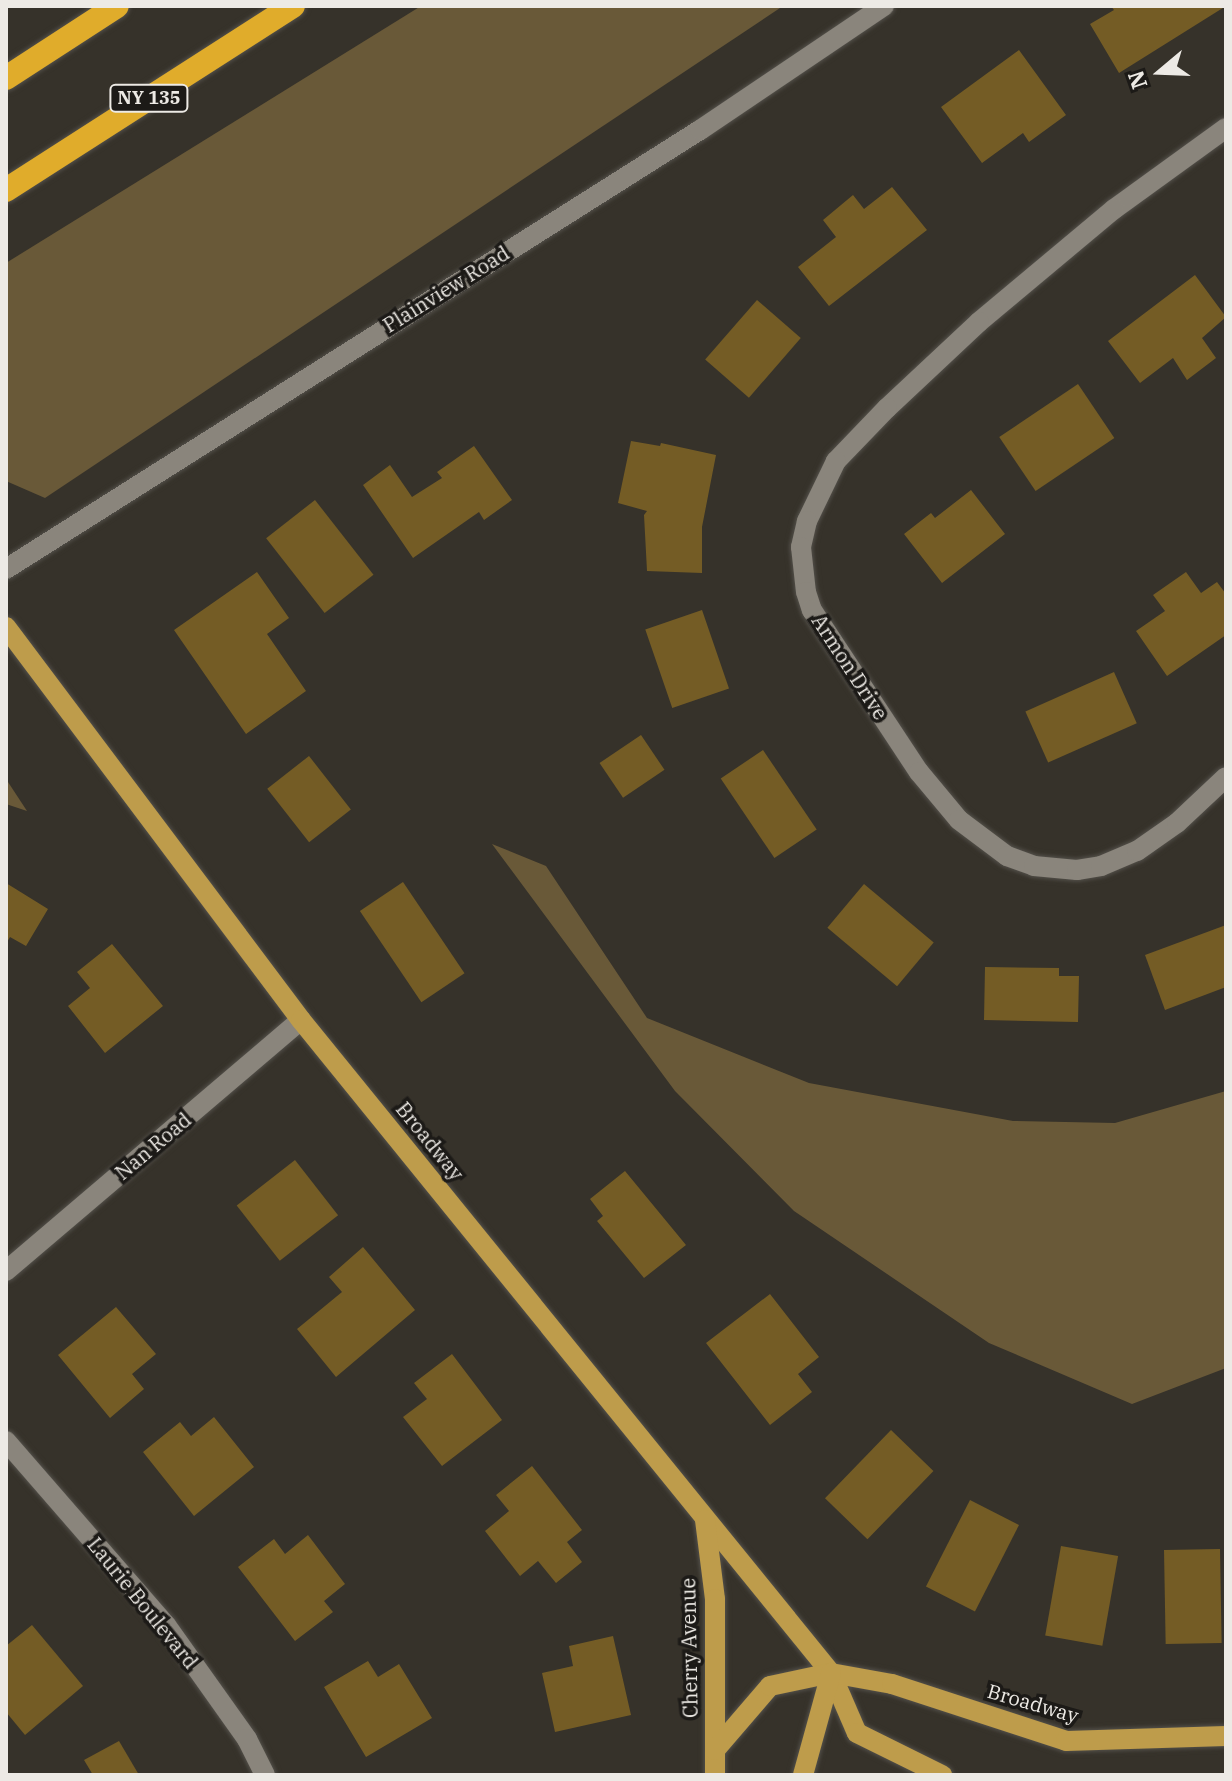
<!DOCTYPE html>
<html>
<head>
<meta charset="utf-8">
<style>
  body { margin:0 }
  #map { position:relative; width:1232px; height:1781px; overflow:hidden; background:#36322a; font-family:"IBM Plex Serif",serif }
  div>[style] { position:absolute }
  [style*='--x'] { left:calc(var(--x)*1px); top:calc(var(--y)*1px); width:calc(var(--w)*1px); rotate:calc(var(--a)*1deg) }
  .green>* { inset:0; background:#695938 }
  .building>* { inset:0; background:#745c25; transform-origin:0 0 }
  .roads { filter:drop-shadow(0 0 2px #53504a) drop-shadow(0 0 2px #53504a) }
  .minor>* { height:20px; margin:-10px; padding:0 10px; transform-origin:10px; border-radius:10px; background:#8a857c }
  .major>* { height:20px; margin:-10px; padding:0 10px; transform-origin:10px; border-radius:10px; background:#be9c4b }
  .highway>* { height:24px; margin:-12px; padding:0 12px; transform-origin:12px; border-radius:12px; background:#e0ac2b }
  span { translate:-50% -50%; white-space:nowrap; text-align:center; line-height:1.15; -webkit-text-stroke:7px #1c1a17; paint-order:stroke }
  .shield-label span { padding:2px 6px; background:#1c1a17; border:2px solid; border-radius:6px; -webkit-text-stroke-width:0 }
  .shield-label { font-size:18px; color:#edeae5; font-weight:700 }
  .street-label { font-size:20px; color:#edeae5 }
  .frame { position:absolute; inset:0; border:8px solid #edeae5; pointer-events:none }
  .north { position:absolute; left:1120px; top:32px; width:80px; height:80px; -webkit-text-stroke:6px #1c1a17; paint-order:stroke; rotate:251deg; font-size:22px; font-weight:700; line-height:32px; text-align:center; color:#edeae5 }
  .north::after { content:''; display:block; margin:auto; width:28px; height:36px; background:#edeae5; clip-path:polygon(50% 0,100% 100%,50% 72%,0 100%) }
</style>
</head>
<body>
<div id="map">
  <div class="green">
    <i style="clip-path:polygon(421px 6px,783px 6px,45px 498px,6px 481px,6px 263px)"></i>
    <i style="clip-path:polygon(6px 779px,27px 811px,6px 804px)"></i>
    <i style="clip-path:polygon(492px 844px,546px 866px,647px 1018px,809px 1083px,1013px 1121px,1115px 1123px,1226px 1091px,1226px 1368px,1132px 1404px,989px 1343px,794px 1211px,675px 1091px)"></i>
  </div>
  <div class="building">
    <i style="clip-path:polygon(1111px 6px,1226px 6px,1119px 73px,1090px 24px,1114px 10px)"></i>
    <i style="clip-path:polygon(1019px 50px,1066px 115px,1029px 142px,1023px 133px,982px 163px,941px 107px)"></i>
    <i style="clip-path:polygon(892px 187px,927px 230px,829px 306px,798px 267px,836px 237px,823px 220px,853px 195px,864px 209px)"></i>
    <i style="clip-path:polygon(1195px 275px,1226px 317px,1202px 338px,1216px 358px,1187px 380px,1173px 358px,1140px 383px,1108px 341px)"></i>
    <i style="left:757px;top:300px;width:58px;height:79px;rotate:41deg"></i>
    <i style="left:1078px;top:384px;width:65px;height:95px;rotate:56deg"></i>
    <i style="clip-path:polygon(631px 441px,660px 446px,661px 443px,716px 455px,702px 527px,702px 573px,647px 571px,644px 515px,647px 511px,618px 503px)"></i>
    <i style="clip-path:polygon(474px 446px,512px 500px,484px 520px,479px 512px,413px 558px,363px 485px,390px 465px,412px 497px,442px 478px,437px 472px)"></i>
    <i style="clip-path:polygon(971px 490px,1005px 534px,942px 583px,904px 534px,931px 513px,935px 518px)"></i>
    <i style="left:315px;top:500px;width:95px;height:62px;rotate:52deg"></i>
    <i style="clip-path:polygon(257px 572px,289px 618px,267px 634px,306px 691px,246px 734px,174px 630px)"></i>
    <i style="clip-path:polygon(1186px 572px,1201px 593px,1217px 582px,1226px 594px,1226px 635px,1167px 676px,1136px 631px,1165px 611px,1153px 595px)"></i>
    <i style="left:702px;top:610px;width:83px;height:60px;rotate:71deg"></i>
    <i style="left:1114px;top:672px;width:56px;height:97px;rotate:66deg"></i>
    <i style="left:641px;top:735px;width:42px;height:50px;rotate:56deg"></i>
    <i style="left:763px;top:750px;width:96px;height:51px;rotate:56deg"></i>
    <i style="left:309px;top:756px;width:68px;height:53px;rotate:52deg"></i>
    <i style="left:403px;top:882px;width:110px;height:52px;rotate:56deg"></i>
    <i style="clip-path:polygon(6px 883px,48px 909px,26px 946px,10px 937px,6px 944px)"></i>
    <i style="left:864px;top:884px;width:91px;height:57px;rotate:40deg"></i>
    <i style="clip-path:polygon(1226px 925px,1226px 987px,1165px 1010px,1145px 955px)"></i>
    <i style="clip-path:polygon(112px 944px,163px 1006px,105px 1053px,68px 1006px,90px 988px,77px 972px)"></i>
    <i style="clip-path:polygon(985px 967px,1059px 968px,1059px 976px,1079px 976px,1078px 1022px,984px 1020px)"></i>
    <i style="left:295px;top:1160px;width:70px;height:74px;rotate:52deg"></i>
    <i style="clip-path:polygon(625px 1171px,686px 1245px,644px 1278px,597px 1221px,603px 1216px,590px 1199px)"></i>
    <i style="clip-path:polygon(363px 1247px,415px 1310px,336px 1377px,297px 1329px,342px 1292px,329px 1277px)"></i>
    <i style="clip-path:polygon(770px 1294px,819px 1357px,798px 1374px,812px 1392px,770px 1425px,706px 1343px)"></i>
    <i style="clip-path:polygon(116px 1307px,156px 1354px,132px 1374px,144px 1389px,110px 1418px,58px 1355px)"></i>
    <i style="clip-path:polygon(452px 1354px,502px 1420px,442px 1466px,403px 1417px,427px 1399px,414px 1383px)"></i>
    <i style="clip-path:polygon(214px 1417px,254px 1467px,194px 1516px,143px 1452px,180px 1422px,191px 1436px)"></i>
    <i style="left:891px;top:1430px;width:59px;height:95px;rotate:44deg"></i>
    <i style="clip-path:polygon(532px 1466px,582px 1530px,567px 1542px,582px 1562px,556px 1583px,538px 1561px,520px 1576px,485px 1531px,509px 1511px,496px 1495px)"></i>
    <i style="left:970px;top:1500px;width:55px;height:97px;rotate:27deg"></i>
    <i style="clip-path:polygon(308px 1535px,345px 1584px,324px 1601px,333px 1612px,295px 1641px,238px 1567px,274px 1539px,285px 1554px)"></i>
    <i style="left:1061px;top:1546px;width:58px;height:91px;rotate:10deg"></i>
    <i style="left:1220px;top:1549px;width:94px;height:56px;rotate:89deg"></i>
    <i style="clip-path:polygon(32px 1625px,83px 1686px,25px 1735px,6px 1712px,6px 1646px)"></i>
    <i style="clip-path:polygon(613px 1636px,631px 1715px,555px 1732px,542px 1673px,573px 1666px,569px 1646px)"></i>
    <i style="clip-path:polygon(368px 1661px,378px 1677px,399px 1664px,432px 1718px,366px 1757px,324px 1687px)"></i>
    <i style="clip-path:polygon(119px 1741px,139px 1775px,93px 1775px,84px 1760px)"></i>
  </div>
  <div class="roads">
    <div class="minor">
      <i style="--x:1226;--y:128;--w:138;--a:144.1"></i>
      <i style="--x:1114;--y:209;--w:176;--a:140.1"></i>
      <i style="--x:979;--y:322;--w:126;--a:136.9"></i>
      <i style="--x:887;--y:408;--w:74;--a:133.9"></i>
      <i style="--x:836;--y:461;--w:67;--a:115.8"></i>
      <i style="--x:807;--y:521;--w:27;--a:103"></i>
      <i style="--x:801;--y:547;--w:45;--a:83.7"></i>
      <i style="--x:806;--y:592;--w:19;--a:72"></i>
      <i style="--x:812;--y:610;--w:194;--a:56.6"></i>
      <i style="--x:919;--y:772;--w:62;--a:50.2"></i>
      <i style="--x:959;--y:820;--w:60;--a:36.9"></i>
      <i style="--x:1007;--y:856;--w:29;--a:20"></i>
      <i style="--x:1034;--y:866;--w:43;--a:5.3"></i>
      <i style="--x:1077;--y:870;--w:24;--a:-9"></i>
      <i style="--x:1101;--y:866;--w:39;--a:-23"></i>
      <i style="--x:1137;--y:851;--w:49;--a:-35"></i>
      <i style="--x:1177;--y:823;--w:67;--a:-43.2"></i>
      <i style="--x:6;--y:569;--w:821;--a:-32.32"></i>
      <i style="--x:700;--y:130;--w:222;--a:-34"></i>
      <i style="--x:6;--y:1271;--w:387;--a:-40.4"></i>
      <i style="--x:6;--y:1441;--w:244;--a:49"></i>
      <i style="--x:166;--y:1625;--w:140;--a:54.6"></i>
      <i style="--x:247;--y:1739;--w:40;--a:63.4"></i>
    </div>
    <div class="major">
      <i style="--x:6;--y:627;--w:491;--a:53.1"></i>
      <i style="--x:301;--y:1020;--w:841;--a:50.94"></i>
      <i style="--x:831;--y:1673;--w:65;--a:66.6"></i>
      <i style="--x:857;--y:1733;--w:95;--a:26.3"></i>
      <i style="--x:705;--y:1520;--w:80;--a:82.8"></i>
      <i style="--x:715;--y:1599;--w:176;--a:90"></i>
      <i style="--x:715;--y:1750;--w:84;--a:-49.3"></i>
      <i style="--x:770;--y:1686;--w:62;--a:-12"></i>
      <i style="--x:831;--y:1673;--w:62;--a:10.2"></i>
      <i style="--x:892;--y:1684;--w:183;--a:18.1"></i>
      <i style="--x:1066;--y:1741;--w:160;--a:-1.8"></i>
      <i style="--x:803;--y:1775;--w:106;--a:-74.6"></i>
    </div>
    <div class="highway">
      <i style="--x:6;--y:78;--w:132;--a:-33"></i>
      <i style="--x:6;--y:190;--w:341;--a:-32.7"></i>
    </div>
  </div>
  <div class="shield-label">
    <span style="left:149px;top:98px">NY 135</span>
  </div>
  <div class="street-label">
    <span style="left:446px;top:289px;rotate:-32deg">Plainview Road</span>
    <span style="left:850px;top:667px;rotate:57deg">Armon Drive</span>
    <span style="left:430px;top:1141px;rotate:51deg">Broadway</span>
    <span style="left:153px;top:1146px;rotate:-40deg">Nan Road</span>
    <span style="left:143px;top:1603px;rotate:51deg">Laurie Boulevard</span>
    <span style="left:689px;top:1648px;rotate:-91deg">Cherry Avenue</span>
    <span style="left:1033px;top:1703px;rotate:16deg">Broadway</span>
  </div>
  <div class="frame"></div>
  <div class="north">N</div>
</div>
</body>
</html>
